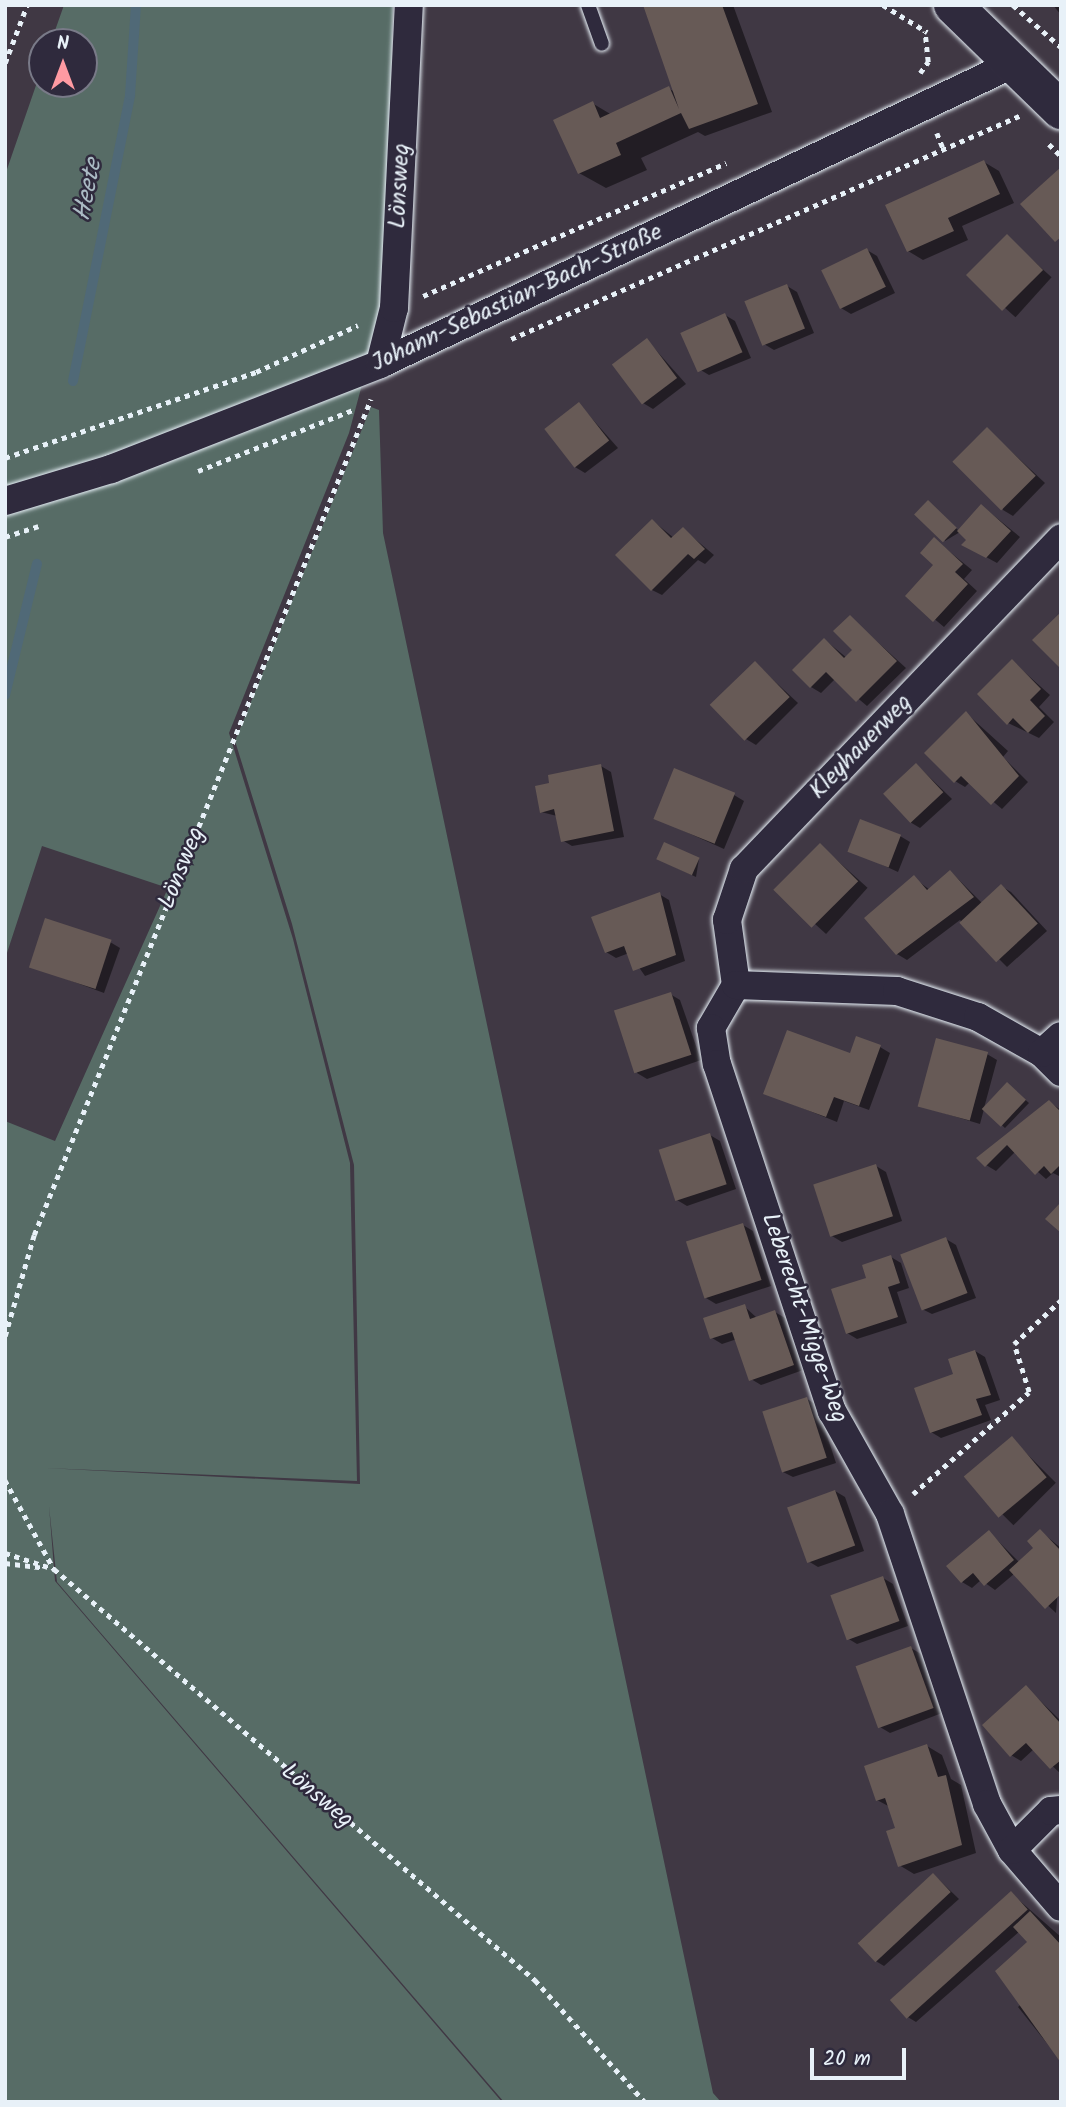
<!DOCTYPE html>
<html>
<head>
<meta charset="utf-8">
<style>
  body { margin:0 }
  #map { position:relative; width:1066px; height:2107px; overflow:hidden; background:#403844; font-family:Kalam,sans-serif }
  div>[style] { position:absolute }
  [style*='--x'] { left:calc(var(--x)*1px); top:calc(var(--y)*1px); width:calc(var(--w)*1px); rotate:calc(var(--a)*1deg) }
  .green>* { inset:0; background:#576c66 }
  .shadow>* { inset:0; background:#0007; transform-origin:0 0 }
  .stream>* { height:10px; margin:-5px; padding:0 5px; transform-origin:5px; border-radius:5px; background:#506977 }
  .building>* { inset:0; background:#675a56; transform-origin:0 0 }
  .path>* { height:4.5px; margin-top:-2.25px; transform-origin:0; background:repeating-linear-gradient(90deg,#e8f1f8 0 5px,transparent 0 10px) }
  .roads { filter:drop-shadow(0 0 2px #e8f1f8) drop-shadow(0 0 2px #e8f1f8) }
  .service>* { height:14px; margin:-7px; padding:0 7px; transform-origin:7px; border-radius:7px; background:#2f2a3d }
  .minor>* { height:28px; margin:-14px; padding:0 14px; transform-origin:14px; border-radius:14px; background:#2f2a3d }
  .secondary>* { height:38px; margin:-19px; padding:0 19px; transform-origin:19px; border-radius:19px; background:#2f2a3d }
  span { translate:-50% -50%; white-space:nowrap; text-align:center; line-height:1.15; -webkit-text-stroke:5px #2f2a3d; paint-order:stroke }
  .street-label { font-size:24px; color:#e8f1f8 }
  .water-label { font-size:26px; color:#abbbc4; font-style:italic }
  .frame { position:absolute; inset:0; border:7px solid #e8f1f8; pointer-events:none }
  .north { position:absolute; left:28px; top:28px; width:70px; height:70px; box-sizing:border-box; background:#2f2a3d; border:2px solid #797a88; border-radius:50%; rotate:0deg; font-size:19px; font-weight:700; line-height:28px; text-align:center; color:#e8f1f8 }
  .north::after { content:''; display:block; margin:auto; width:24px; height:32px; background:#ff9aa2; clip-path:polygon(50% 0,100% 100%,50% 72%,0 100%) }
  .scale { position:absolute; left:810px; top:2048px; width:96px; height:32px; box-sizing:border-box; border:4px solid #e8f1f8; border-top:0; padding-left:9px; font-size:21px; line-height:24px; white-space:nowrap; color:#e8f1f8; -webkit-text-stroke:5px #2f2a3d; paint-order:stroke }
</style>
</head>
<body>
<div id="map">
  <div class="green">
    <i style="clip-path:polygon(64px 5px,393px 5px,386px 295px,349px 433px,229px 733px,293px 939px,350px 1163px,357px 1481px,45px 1468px,360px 1484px,354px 1165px,292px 924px,235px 741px,371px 407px,379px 410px,383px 533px,713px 2093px,721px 2102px,504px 2102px,57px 1582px,49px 1506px,55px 1581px,502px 2102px,5px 2102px,5px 1121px,55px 1141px,168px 888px,42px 846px,5px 959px,5px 175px,42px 68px,42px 84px,84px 84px,84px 42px,51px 42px)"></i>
  </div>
  <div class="shadow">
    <i style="clip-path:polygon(645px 5px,733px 5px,772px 112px,705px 136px,698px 132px,641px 158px,647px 170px,606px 188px,579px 173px,592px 103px,612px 115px,668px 88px,678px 94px)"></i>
    <i style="clip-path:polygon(1053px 5px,1061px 5px,1061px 15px)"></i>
    <i style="clip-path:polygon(984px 162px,999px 171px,1014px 203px,962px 226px,968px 240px,923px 260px,908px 251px)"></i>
    <i style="left:1007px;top:237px;width:60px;height:54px;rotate:42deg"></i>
    <i style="clip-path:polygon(867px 250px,877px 256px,895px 293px,851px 314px,841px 308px)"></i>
    <i style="clip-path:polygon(787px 286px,797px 292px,814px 333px,774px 350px,764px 344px)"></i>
    <i style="clip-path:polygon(725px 315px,735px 321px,751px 358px,709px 375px,699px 369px)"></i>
    <i style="clip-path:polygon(647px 340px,686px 384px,653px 409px,643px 403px)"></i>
    <i style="clip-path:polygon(579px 404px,618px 448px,585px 473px,575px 467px)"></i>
    <i style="clip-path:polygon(987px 429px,1045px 483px,1013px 516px,1003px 510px)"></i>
    <i style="clip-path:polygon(932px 505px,959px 531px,982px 506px,1020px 537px,997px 563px,964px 545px,969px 540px,960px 532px,945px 541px)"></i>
    <i style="clip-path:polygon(653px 521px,674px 538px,683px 529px,714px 555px,705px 564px,698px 560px,662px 595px,652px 590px)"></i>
    <i style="clip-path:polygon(934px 539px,972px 570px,964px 579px,977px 591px,944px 627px,907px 596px,936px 565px)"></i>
    <i style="clip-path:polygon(850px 617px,906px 668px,867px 706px,835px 679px,821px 693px,811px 687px,825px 640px,847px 658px,854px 650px)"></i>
    <i style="clip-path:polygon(1012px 661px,1050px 695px,1039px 707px,1054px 722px,1039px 738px,1008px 723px)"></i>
    <i style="clip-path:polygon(755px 663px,798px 703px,756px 745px,746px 739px)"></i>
    <i style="clip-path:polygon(966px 713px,1008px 751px,1003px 757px,1028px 782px,1002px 809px,970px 782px,965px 787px,955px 781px)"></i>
    <i style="clip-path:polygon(917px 765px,952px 799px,920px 828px,910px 822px)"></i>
    <i style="clip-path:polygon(601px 766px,611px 772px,624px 837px,572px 846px,562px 840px,557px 816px,541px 812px)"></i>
    <i style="clip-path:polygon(734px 795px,744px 801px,724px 849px,655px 818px)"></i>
    <i style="clip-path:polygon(900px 836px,910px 842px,898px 872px,850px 850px)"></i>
    <i style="left:820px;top:845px;width:64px;height:62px;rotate:42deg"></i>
    <i style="clip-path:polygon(699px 859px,696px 877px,662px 861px)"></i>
    <i style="clip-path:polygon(951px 872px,982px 903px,1001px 886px,1011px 892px,1047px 931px,1007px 967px,960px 920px,907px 960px,897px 954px,867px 918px,914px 878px,930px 890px)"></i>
    <i style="clip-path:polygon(659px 894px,669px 900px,685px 961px,645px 976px,629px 953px,616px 958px,606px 952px)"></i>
    <i style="clip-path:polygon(110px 942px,120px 948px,104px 993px,31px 966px)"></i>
    <i style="clip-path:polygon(670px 994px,680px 1000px,701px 1060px,647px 1079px,637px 1073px)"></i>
    <i style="clip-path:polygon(880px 1047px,890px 1053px,869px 1110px,844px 1101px,837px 1122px,765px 1093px)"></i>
    <i style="clip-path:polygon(987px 1054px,997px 1060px,984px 1108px,1007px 1084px,1029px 1103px,1005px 1128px,984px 1109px,980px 1124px,920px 1106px)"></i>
    <i style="clip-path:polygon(1049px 1102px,1061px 1110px,1061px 1177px,1053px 1173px,1046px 1179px,1015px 1152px,996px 1171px,986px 1165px)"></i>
    <i style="clip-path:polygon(710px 1135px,720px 1141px,736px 1189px,687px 1206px,677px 1200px)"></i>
    <i style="clip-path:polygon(876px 1166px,886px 1172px,902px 1221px,842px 1242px,832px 1236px)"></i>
    <i style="clip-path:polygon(743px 1225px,753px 1231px,771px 1286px,716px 1304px,706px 1298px)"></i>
    <i style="clip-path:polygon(946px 1239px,956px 1245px,976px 1298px,932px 1314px,922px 1309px)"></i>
    <i style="clip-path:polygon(891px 1257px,901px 1263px,909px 1288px,897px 1292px,907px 1323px,857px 1339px,847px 1333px,868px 1279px)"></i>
    <i style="clip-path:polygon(744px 1306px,757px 1318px,775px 1312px,785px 1318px,803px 1370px,761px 1385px,751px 1379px,737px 1339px,722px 1344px,712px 1338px)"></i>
    <i style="clip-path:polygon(975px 1351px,985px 1357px,1000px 1400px,985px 1405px,991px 1420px,941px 1438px,931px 1432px,955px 1375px)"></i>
    <i style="clip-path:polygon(807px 1399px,817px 1405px,836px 1463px,793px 1477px,783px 1472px)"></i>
    <i style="left:1012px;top:1439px;width:62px;height:60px;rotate:45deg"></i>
    <i style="clip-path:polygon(835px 1491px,845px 1497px,864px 1551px,818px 1567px,808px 1561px)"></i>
    <i style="clip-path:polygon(1040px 1531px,1061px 1548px,1056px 1613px,1014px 1574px,995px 1590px,981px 1580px,972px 1588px,962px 1582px,989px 1532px,1020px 1563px,1036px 1548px)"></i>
    <i style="clip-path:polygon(883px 1578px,893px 1584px,908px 1626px,857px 1644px,847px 1638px)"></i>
    <i style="clip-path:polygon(911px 1648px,921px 1654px,942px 1713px,890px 1733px,880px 1727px)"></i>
    <i style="clip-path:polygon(1026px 1687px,1061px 1721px,1061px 1774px,1034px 1749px,1021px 1761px,1011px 1755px)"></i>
    <i style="clip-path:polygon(927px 1746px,942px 1755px,951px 1779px,961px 1785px,976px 1853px,914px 1874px,899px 1865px,898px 1829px,890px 1807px,877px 1800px)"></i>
    <i style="clip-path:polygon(934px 1875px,959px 1899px,884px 1966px,874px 1960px,859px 1942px)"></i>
    <i style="clip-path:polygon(1011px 1893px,1061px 1937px,1061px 2061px,1018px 2007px,1024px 2001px,1029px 1942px,1020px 1931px,916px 2022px,906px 2016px)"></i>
  </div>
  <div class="stream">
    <i style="--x:73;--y:381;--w:292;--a:-78.7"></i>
    <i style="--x:130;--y:95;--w:90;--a:-86.2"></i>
    <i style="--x:5;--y:695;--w:135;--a:-76.3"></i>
  </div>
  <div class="building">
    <i style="clip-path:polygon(643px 5px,722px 5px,758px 104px,689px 129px,681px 113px,616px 143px,621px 155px,578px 174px,553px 120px,593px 101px,600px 118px,669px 86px,679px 109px)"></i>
    <i style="clip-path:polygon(984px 160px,1000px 194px,948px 218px,954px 231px,907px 252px,885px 205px)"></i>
    <i style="clip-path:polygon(1061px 167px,1061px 237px,1055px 242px,1020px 204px)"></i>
    <i style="left:1007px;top:234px;width:51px;height:58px;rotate:45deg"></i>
    <i style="left:867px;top:248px;width:43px;height:51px;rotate:64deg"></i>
    <i style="left:787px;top:284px;width:48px;height:46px;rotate:68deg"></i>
    <i style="left:725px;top:313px;width:43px;height:49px;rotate:66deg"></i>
    <i style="left:647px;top:338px;width:50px;height:44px;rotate:53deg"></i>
    <i style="left:579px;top:402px;width:49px;height:44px;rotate:52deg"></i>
    <i style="left:987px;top:427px;width:69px;height:49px;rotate:45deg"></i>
    <i style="left:928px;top:500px;width:40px;height:20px;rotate:44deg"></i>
    <i style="clip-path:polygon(981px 504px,1011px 531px,986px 558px,961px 545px,966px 540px,957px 531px)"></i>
    <i style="clip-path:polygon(652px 519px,671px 538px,683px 527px,705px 549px,694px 559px,688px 554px,651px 591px,615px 555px)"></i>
    <i style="clip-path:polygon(934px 537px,963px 564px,955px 572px,968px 584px,933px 622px,905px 596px,933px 565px,920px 553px)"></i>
    <i style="clip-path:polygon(1061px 612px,1061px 669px,1032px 640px)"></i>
    <i style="clip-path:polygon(850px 615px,897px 661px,856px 702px,826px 672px,810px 688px,792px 670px,824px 638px,844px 658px,852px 650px,833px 631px)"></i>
    <i style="clip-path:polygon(1012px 659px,1041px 689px,1030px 700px,1045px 716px,1028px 733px,1013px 718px,1007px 725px,977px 694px)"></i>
    <i style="left:755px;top:661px;width:50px;height:63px;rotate:46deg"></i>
    <i style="clip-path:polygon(966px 711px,1019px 776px,991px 805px,961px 776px,954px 783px,924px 753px)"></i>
    <i style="left:916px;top:763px;width:40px;height:45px;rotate:47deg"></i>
    <i style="clip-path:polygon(601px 764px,614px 831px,561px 842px,554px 809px,540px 813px,535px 786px,549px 783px,548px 775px)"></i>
    <i style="left:674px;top:768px;width:66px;height:55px;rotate:22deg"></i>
    <i style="left:860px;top:819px;width:44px;height:35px;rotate:21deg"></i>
    <i style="left:664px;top:842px;width:39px;height:19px;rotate:24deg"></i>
    <i style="left:820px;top:843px;width:54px;height:66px;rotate:45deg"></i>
    <i style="clip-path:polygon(950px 870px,974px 897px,896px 955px,864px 918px,914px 875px,927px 890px)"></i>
    <i style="left:1001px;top:884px;width:54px;height:57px;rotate:47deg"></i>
    <i style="clip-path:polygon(660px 892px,676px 955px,633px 971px,624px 946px,605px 953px,591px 917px)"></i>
    <i style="left:45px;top:918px;width:70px;height:52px;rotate:18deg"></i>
    <i style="left:671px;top:992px;width:66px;height:60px;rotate:72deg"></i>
    <i style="clip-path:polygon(787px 1030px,850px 1053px,856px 1036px,881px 1045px,859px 1106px,834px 1097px,826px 1117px,763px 1094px)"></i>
    <i style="left:936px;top:1038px;width:54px;height:71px;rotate:15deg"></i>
    <i style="left:1007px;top:1082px;width:26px;height:37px;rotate:43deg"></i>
    <i style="clip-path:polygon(1049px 1100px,1061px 1112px,1061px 1164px,1051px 1174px,1044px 1166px,1035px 1175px,1007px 1145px,985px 1167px,976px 1158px)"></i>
    <i style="left:710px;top:1133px;width:54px;height:54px;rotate:72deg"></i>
    <i style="left:876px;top:1164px;width:55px;height:66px;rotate:72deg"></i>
    <i style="clip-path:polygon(1061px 1202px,1061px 1233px,1045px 1219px)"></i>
    <i style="left:743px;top:1223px;width:60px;height:60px;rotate:72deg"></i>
    <i style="left:946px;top:1237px;width:60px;height:49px;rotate:69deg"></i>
    <i style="clip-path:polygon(891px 1255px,900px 1283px,888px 1287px,898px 1317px,846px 1334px,831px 1289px,866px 1278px,862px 1265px)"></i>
    <i style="clip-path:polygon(745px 1304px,750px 1319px,775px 1310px,794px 1365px,749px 1381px,732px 1332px,710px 1339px,703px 1318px)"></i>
    <i style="clip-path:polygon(975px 1350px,991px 1395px,976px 1399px,982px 1415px,930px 1433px,914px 1388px,953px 1374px,948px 1359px)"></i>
    <i style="left:807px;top:1397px;width:64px;height:47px;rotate:72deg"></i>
    <i style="left:1012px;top:1436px;width:54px;height:63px;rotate:50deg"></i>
    <i style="left:835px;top:1490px;width:59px;height:51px;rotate:70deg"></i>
    <i style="clip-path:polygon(1040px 1529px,1061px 1551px,1061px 1594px,1045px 1609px,1009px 1570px,1033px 1548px,1027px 1541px)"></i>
    <i style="clip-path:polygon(989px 1530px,1014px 1560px,984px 1586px,973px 1573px,961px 1583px,946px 1566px)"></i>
    <i style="left:883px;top:1576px;width:48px;height:56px;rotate:70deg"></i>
    <i style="left:911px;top:1646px;width:66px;height:59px;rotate:70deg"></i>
    <i style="clip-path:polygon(1026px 1685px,1061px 1724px,1061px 1760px,1050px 1769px,1026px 1743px,1010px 1757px,982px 1725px)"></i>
    <i style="clip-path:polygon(927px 1744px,938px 1777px,946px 1775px,962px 1845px,898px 1867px,886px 1831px,895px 1828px,885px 1798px,876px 1801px,864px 1766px)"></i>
    <i style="left:933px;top:1873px;width:26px;height:103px;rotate:47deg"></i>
    <i style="left:1011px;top:1891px;width:25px;height:163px;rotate:48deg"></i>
    <i style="clip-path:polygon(1030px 1911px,1061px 1945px,1061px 2063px,995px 1971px,1027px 1942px,1013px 1927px)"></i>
  </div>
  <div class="path">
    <i style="--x:883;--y:5;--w:52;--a:31.5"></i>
    <i style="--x:1013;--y:5;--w:64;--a:41.2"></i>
    <i style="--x:5;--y:63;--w:62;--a:-69.2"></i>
    <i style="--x:920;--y:73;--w:14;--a:-54"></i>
    <i style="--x:928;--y:62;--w:31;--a:-96"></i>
    <i style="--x:937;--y:133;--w:16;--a:68"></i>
    <i style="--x:1049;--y:144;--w:17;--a:45"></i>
    <i style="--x:423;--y:296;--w:331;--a:-23.7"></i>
    <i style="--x:511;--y:339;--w:555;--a:-23.7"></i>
    <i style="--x:5;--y:458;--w:265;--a:-18.9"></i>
    <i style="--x:256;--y:372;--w:112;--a:-24.7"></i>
    <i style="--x:198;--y:471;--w:167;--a:-21.5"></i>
    <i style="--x:5;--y:537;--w:35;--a:-18"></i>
    <i style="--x:5;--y:1336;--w:105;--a:-74"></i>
    <i style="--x:34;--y:1235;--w:901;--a:-68.05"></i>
    <i style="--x:5;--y:1480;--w:102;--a:61.2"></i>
    <i style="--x:54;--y:1569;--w:633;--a:40.51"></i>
    <i style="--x:535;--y:1980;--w:164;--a:48"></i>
    <i style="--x:913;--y:1494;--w:154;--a:-41.3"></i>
    <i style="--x:1029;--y:1392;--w:50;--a:-107.4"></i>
    <i style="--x:1014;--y:1344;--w:64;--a:-43.1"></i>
    <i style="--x:5;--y:1553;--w:52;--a:18.1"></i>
    <i style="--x:5;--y:1563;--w:38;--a:7"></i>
  </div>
  <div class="roads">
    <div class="service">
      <i style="--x:588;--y:5;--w:41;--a:70.3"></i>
    </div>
    <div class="minor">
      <i style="--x:380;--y:364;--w:58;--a:-76"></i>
      <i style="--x:394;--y:308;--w:303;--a:-87.2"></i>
      <i style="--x:5;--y:501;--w:111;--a:-16.8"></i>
      <i style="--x:111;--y:469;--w:289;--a:-21.3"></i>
      <i style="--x:380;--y:364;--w:703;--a:-25.36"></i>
      <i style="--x:736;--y:985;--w:50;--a:120.2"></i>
      <i style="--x:711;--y:1028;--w:36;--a:81"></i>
      <i style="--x:717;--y:1064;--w:366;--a:71.7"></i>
      <i style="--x:832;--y:1411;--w:118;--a:60.6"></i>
      <i style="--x:890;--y:1514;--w:306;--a:71.5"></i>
      <i style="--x:987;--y:1804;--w:52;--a:61.5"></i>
      <i style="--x:1012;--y:1850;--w:75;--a:49.3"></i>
      <i style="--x:736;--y:985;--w:66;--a:-97.9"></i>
      <i style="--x:727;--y:920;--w:54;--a:-71.6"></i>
      <i style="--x:744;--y:869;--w:458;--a:-46.2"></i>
      <i style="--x:736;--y:985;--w:161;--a:2.1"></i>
      <i style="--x:897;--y:991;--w:85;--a:17.8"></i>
      <i style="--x:978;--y:1017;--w:73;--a:29.4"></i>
      <i style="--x:1042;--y:1053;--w:27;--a:45"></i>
      <i style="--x:1042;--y:1053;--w:25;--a:-42"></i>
      <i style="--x:1012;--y:1850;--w:55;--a:-45"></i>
      <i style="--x:1051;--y:1811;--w:10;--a:-6"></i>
    </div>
    <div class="secondary">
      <i style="--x:953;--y:5;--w:151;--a:44.2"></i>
    </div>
  </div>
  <div class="street-label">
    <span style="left:400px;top:186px;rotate:-87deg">Lönsweg</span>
    <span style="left:517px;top:298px;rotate:-25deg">Johann-Sebastian-Bach-Straße</span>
    <span style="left:861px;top:747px;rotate:-46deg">Kleyhauerweg</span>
    <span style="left:182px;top:868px;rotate:-68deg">Lönsweg</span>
    <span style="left:804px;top:1318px;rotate:71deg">Leberecht-Migge-Weg</span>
    <span style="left:317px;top:1796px;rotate:40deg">Lönsweg</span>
  </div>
  <div class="water-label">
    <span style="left:89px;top:190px;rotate:-79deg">Heete</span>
  </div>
  <div class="frame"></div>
  <div class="north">N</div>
  <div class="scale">20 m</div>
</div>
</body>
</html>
